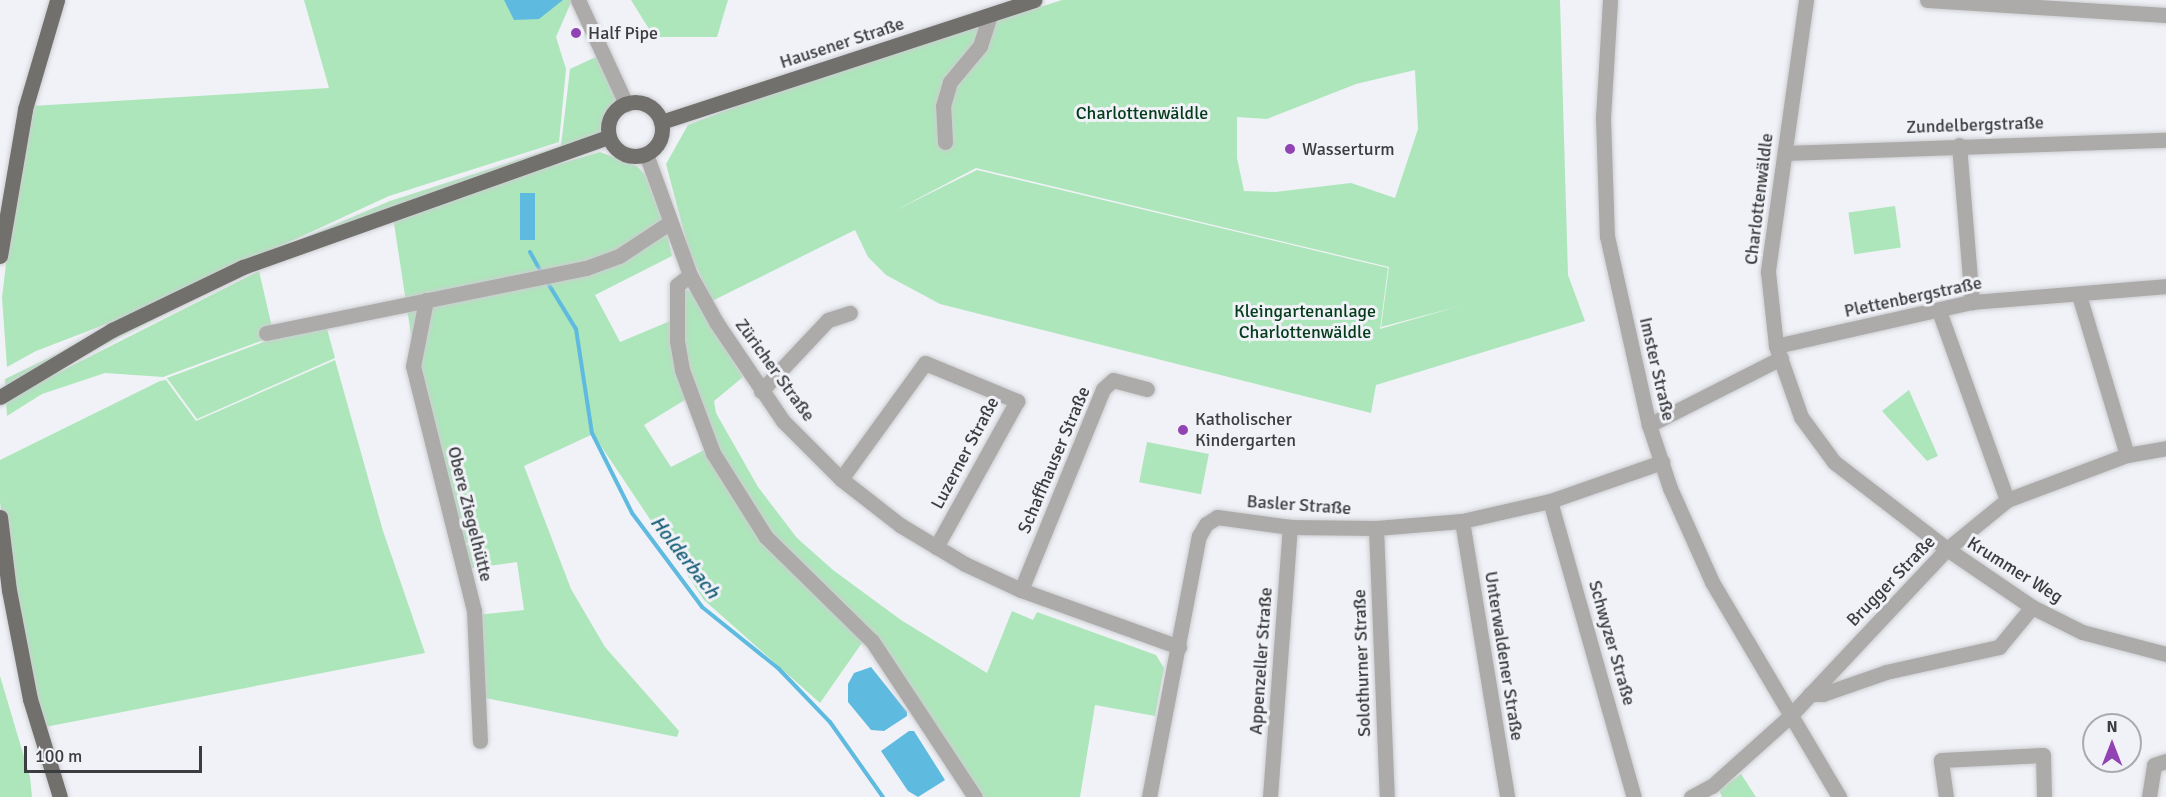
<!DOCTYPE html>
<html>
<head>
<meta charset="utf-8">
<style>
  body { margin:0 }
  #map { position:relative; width:2166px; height:797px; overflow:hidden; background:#f0f2f7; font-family:Signika,sans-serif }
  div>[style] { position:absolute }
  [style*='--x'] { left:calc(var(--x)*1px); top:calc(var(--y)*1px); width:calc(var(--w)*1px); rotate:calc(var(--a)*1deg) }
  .green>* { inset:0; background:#ade6ba; transform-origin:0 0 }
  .water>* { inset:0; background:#5fbae0; transform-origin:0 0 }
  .stream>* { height:4px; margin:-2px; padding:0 2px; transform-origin:2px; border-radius:2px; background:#5fbae0 }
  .roads { filter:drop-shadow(0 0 2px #ccced2) drop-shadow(0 0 2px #ccced2) }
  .minor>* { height:15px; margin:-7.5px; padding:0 7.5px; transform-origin:7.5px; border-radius:7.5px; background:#acaba9 }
  .major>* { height:15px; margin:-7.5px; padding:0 7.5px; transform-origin:7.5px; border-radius:7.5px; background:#71706d }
  .major>.ring { margin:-7.5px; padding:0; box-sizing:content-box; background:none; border:15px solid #71706d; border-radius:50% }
  .dots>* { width:16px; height:16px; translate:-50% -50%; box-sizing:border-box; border:3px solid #f0f2f7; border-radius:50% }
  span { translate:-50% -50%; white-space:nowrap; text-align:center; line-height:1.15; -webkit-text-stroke:6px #f0f2f7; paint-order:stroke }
  .poi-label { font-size:18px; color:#3c3d3f }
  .left { translate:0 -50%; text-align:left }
  .street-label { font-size:18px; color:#3c3d3f }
  .park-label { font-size:18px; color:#043b1a }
  .water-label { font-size:20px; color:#185f79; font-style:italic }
  .north { position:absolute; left:2082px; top:713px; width:60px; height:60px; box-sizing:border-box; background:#f0f2f7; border:2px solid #a8aaad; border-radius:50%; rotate:0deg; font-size:16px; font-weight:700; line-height:24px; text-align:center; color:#3c3d3f }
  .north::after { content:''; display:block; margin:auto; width:21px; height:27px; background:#9143b3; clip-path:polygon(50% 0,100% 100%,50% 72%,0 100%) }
  .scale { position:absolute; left:24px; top:746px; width:178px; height:27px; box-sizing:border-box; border:3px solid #3c3d3f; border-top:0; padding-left:8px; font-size:18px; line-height:21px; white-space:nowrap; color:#3c3d3f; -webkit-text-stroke:4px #f0f2f7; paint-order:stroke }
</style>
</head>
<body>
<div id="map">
  <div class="green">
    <i style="clip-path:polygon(304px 0,572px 0,556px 37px,566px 69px,559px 142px,389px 196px,135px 313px,36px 351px,7px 367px,2px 298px,13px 204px,32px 106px,329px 88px)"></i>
    <i style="clip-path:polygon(631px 0,728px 0,717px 37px,654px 37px)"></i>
    <i style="clip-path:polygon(evenodd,1062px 0,1560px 0,1568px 275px,1585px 321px,1376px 385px,1371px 413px,940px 304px,886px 275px,868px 257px,855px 230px,712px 301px,689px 251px,666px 164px,688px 125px,766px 95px,1062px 0,1415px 70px,1418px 129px,1395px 198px,1351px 183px,1275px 192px,1244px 191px,1237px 158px,1237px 117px,1267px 119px,1356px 84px,1415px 70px,1062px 0,976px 168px,1389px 267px,1381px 327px,1460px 306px,1380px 329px,1388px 268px,977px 170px,894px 211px,976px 168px)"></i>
    <i style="clip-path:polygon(600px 55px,619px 106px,606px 118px,602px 138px,605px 146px,432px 195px,245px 273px,6px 395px,5px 379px,243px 264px,390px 201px,561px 146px,570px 69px)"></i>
    <i style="clip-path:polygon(600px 152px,637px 166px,645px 175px,666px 229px,672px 256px,595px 295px,620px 342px,675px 319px,688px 398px,644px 425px,671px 467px,708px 448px,731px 494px,864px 640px,820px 703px,704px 600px,593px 434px,524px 466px,571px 589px,605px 647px,679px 731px,677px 737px,481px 697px,477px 615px,524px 610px,517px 562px,466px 569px,416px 367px,393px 217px,433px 201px)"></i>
    <i style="left:1895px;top:206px;width:42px;height:47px;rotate:82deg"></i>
    <i style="clip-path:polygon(259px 271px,274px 336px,163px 377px,105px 373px,42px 394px,7px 416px,6px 399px)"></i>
    <i style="clip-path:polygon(684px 289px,691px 292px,743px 377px,714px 401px,716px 413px,758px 487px,797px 538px,833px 570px,901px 620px,987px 673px,1012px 611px,1033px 620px,1037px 612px,1156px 655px,1164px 668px,1155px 716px,1095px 705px,1080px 797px,984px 797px,911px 692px,766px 530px,722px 458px,686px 369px,680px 319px)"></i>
    <i style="clip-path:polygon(326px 325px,335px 358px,197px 419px,167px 378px,269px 340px)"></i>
    <i style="clip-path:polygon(335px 360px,383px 531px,425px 653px,40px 728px,7px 552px,0 502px,0 460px,160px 381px,166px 380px,196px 421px)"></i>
    <i style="clip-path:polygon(1909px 390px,1938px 456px,1927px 461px,1882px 411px)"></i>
    <i style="left:1147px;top:442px;width:63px;height:41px;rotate:11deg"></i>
    <i style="clip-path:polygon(0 676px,30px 777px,32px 797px,0 797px)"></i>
    <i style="clip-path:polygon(1741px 774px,1756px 797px,1722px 797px,1719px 790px)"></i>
  </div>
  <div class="water">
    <i style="clip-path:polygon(504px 0,563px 0,539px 19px,514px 20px)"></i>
    <i style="left:520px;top:193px;width:15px;height:47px"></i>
    <i style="clip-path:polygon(871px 667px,907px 712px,907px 716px,884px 731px,871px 730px,848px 702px,848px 684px,854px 673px)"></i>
    <i style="clip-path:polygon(909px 731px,914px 731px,945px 780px,918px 797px,908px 791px,881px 751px)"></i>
  </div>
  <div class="stream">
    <i style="--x:530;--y:252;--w:21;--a:61"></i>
    <i style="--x:549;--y:285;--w:52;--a:58.5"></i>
    <i style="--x:576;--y:329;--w:105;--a:81.3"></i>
    <i style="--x:592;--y:433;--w:89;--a:63.4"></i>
    <i style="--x:632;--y:513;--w:117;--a:53.3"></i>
    <i style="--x:702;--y:607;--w:97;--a:38.8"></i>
    <i style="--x:778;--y:668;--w:75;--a:46.1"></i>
    <i style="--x:830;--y:722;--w:92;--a:54.8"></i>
  </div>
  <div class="roads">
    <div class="minor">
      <i style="--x:578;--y:0;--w:115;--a:65.2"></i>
      <i style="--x:1610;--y:0;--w:118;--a:93.4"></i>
      <i style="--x:1603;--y:118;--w:118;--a:88.1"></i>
      <i style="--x:1607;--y:236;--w:194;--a:77.5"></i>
      <i style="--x:1649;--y:425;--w:66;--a:71.6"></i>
      <i style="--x:1670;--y:488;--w:103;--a:65.9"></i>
      <i style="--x:1712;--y:582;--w:250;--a:59.4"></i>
      <i style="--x:1806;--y:0;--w:275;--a:98"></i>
      <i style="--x:1768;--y:272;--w:74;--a:83.8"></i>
      <i style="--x:1776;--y:346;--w:75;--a:70.6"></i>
      <i style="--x:1801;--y:417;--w:56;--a:53.7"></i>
      <i style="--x:1834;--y:462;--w:143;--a:37.6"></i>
      <i style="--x:1947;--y:549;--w:103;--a:34.3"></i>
      <i style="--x:2032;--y:607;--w:56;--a:26.6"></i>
      <i style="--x:2082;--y:632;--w:87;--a:14.7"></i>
      <i style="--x:1927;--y:0;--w:239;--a:3.6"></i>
      <i style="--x:945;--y:142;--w:36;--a:-93"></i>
      <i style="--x:943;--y:106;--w:25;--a:-74"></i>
      <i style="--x:950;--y:82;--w:47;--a:-50.2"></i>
      <i style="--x:980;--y:46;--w:32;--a:-72"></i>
      <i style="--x:1959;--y:145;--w:158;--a:85.3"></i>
      <i style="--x:1785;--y:153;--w:381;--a:-2"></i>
      <i style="--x:646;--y:154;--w:129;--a:70"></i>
      <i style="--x:690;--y:275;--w:54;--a:61"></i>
      <i style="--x:716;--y:322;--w:120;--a:55.9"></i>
      <i style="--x:783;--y:421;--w:82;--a:45"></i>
      <i style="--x:841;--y:479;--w:75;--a:37.9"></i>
      <i style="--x:900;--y:525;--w:76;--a:31"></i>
      <i style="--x:965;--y:564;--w:62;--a:24.9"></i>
      <i style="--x:1021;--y:590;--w:168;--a:19.8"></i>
      <i style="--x:690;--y:275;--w:16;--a:142"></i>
      <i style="--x:677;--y:285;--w:56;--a:90"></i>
      <i style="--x:677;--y:341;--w:29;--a:80"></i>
      <i style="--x:682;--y:370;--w:89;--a:69.5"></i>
      <i style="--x:713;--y:453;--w:99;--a:57.8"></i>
      <i style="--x:766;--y:537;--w:148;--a:44.5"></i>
      <i style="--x:872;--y:641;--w:187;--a:56.6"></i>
      <i style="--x:2079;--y:295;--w:167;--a:73.3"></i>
      <i style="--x:426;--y:300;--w:67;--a:101.1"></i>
      <i style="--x:413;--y:366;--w:252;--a:76"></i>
      <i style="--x:474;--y:610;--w:131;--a:87.4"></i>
      <i style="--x:1939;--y:311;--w:201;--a:70.2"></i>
      <i style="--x:266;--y:333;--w:327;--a:-11.5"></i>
      <i style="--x:586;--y:268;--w:35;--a:-20"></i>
      <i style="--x:619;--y:256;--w:60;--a:-33.4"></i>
      <i style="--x:1776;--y:346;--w:201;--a:-12.7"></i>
      <i style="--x:1972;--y:302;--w:195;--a:-4.7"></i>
      <i style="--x:761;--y:391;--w:98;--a:-46.7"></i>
      <i style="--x:828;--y:320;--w:23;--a:-18"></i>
      <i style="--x:1649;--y:425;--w:148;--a:-26.9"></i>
      <i style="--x:841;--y:479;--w:143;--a:-54.1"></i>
      <i style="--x:925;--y:363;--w:100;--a:22.4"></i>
      <i style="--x:1017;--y:401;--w:167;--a:119"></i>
      <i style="--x:1550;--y:501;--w:308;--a:74.2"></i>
      <i style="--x:1462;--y:521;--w:280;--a:80.7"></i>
      <i style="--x:1376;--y:528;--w:269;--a:87.7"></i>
      <i style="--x:1021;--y:590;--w:217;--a:-67.8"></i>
      <i style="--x:1103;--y:389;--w:13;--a:-42"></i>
      <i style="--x:1113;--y:380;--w:35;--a:15"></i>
      <i style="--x:1810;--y:694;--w:13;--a:0"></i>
      <i style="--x:1823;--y:694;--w:67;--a:-19.2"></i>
      <i style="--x:1886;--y:672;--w:116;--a:-12.5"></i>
      <i style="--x:1999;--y:647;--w:52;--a:-50.5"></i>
      <i style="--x:1149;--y:797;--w:266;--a:-79.2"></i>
      <i style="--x:1199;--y:536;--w:14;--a:-60"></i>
      <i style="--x:1206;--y:524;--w:13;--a:-32"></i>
      <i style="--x:1217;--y:517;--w:74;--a:7.8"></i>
      <i style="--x:1290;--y:527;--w:86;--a:0.7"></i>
      <i style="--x:1376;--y:528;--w:86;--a:-4.7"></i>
      <i style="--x:1462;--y:521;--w:90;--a:-12.8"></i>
      <i style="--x:1550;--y:501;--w:119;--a:-19.2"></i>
      <i style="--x:1270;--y:797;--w:271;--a:-85.8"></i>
      <i style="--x:1691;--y:797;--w:24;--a:-28"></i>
      <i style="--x:1712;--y:786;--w:103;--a:-41.9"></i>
      <i style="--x:1789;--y:717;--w:231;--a:-46.8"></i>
      <i style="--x:1947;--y:549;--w:77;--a:-39.2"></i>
      <i style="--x:2007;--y:500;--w:128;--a:-20.6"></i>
      <i style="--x:2127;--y:455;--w:40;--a:-10"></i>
      <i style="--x:1946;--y:797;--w:37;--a:-98"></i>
      <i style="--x:1941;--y:760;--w:102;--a:-2.8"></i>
      <i style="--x:2043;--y:755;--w:42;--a:88.6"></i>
      <i style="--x:2149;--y:797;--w:32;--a:-81"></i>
      <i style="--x:2154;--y:765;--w:13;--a:-18"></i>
    </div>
    <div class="major">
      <i class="ring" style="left:608px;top:102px;width:39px;height:39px"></i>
      <i style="--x:661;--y:122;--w:393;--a:-18.1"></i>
      <i style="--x:0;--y:256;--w:149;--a:-80.3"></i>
      <i style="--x:25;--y:109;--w:114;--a:-73.6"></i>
      <i style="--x:0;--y:397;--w:131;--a:-30.9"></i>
      <i style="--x:112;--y:330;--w:145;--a:-25.7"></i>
      <i style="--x:243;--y:267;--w:387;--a:-19.6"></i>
      <i style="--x:0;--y:517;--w:74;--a:83"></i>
      <i style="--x:9;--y:590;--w:111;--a:79.1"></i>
      <i style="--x:30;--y:699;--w:102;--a:73"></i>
    </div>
  </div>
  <div class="dots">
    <i style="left:576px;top:33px;background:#9143b3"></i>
    <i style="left:1290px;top:149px;background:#9143b3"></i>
    <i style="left:1183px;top:430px;background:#9143b3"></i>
  </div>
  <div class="poi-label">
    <span class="left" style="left:588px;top:33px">Half Pipe</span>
    <span class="left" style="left:1302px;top:149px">Wasserturm</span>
    <span class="left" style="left:1195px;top:430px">Katholischer<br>Kindergarten</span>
  </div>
  <div class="street-label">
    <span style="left:842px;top:43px;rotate:-18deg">Hausener Straße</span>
    <span style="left:1975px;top:125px;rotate:-2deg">Zundelbergstraße</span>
    <span style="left:1759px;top:199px;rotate:-83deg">Charlottenwäldle</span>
    <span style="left:1913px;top:297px;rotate:-12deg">Plettenbergstraße</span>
    <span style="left:1657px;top:369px;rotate:77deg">Imster Straße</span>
    <span style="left:775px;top:370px;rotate:54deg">Züricher Straße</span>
    <span style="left:965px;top:453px;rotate:-62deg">Luzerner Straße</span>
    <span style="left:1054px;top:460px;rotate:-67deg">Schaffhauser Straße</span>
    <span style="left:1299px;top:505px;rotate:4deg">Basler Straße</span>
    <span style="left:470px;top:514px;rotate:76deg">Obere Ziegelhütte</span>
    <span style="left:2015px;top:570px;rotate:32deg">Krummer Weg</span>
    <span style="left:1891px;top:581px;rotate:-46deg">Brugger Straße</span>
    <span style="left:1612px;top:643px;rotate:74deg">Schwyzer Straße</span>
    <span style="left:1504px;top:656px;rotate:81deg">Unterwaldener Straße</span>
    <span style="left:1261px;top:661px;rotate:-86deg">Appenzeller Straße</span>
    <span style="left:1362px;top:663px;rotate:-92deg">Solothurner Straße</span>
  </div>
  <div class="park-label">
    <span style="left:1142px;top:113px">Charlottenwäldle</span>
    <span style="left:1305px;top:322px">Kleingartenanlage<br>Charlottenwäldle</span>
  </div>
  <div class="water-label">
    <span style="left:685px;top:557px;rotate:52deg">Holderbach</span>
  </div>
  <div class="north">N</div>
  <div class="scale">100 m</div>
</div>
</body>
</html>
